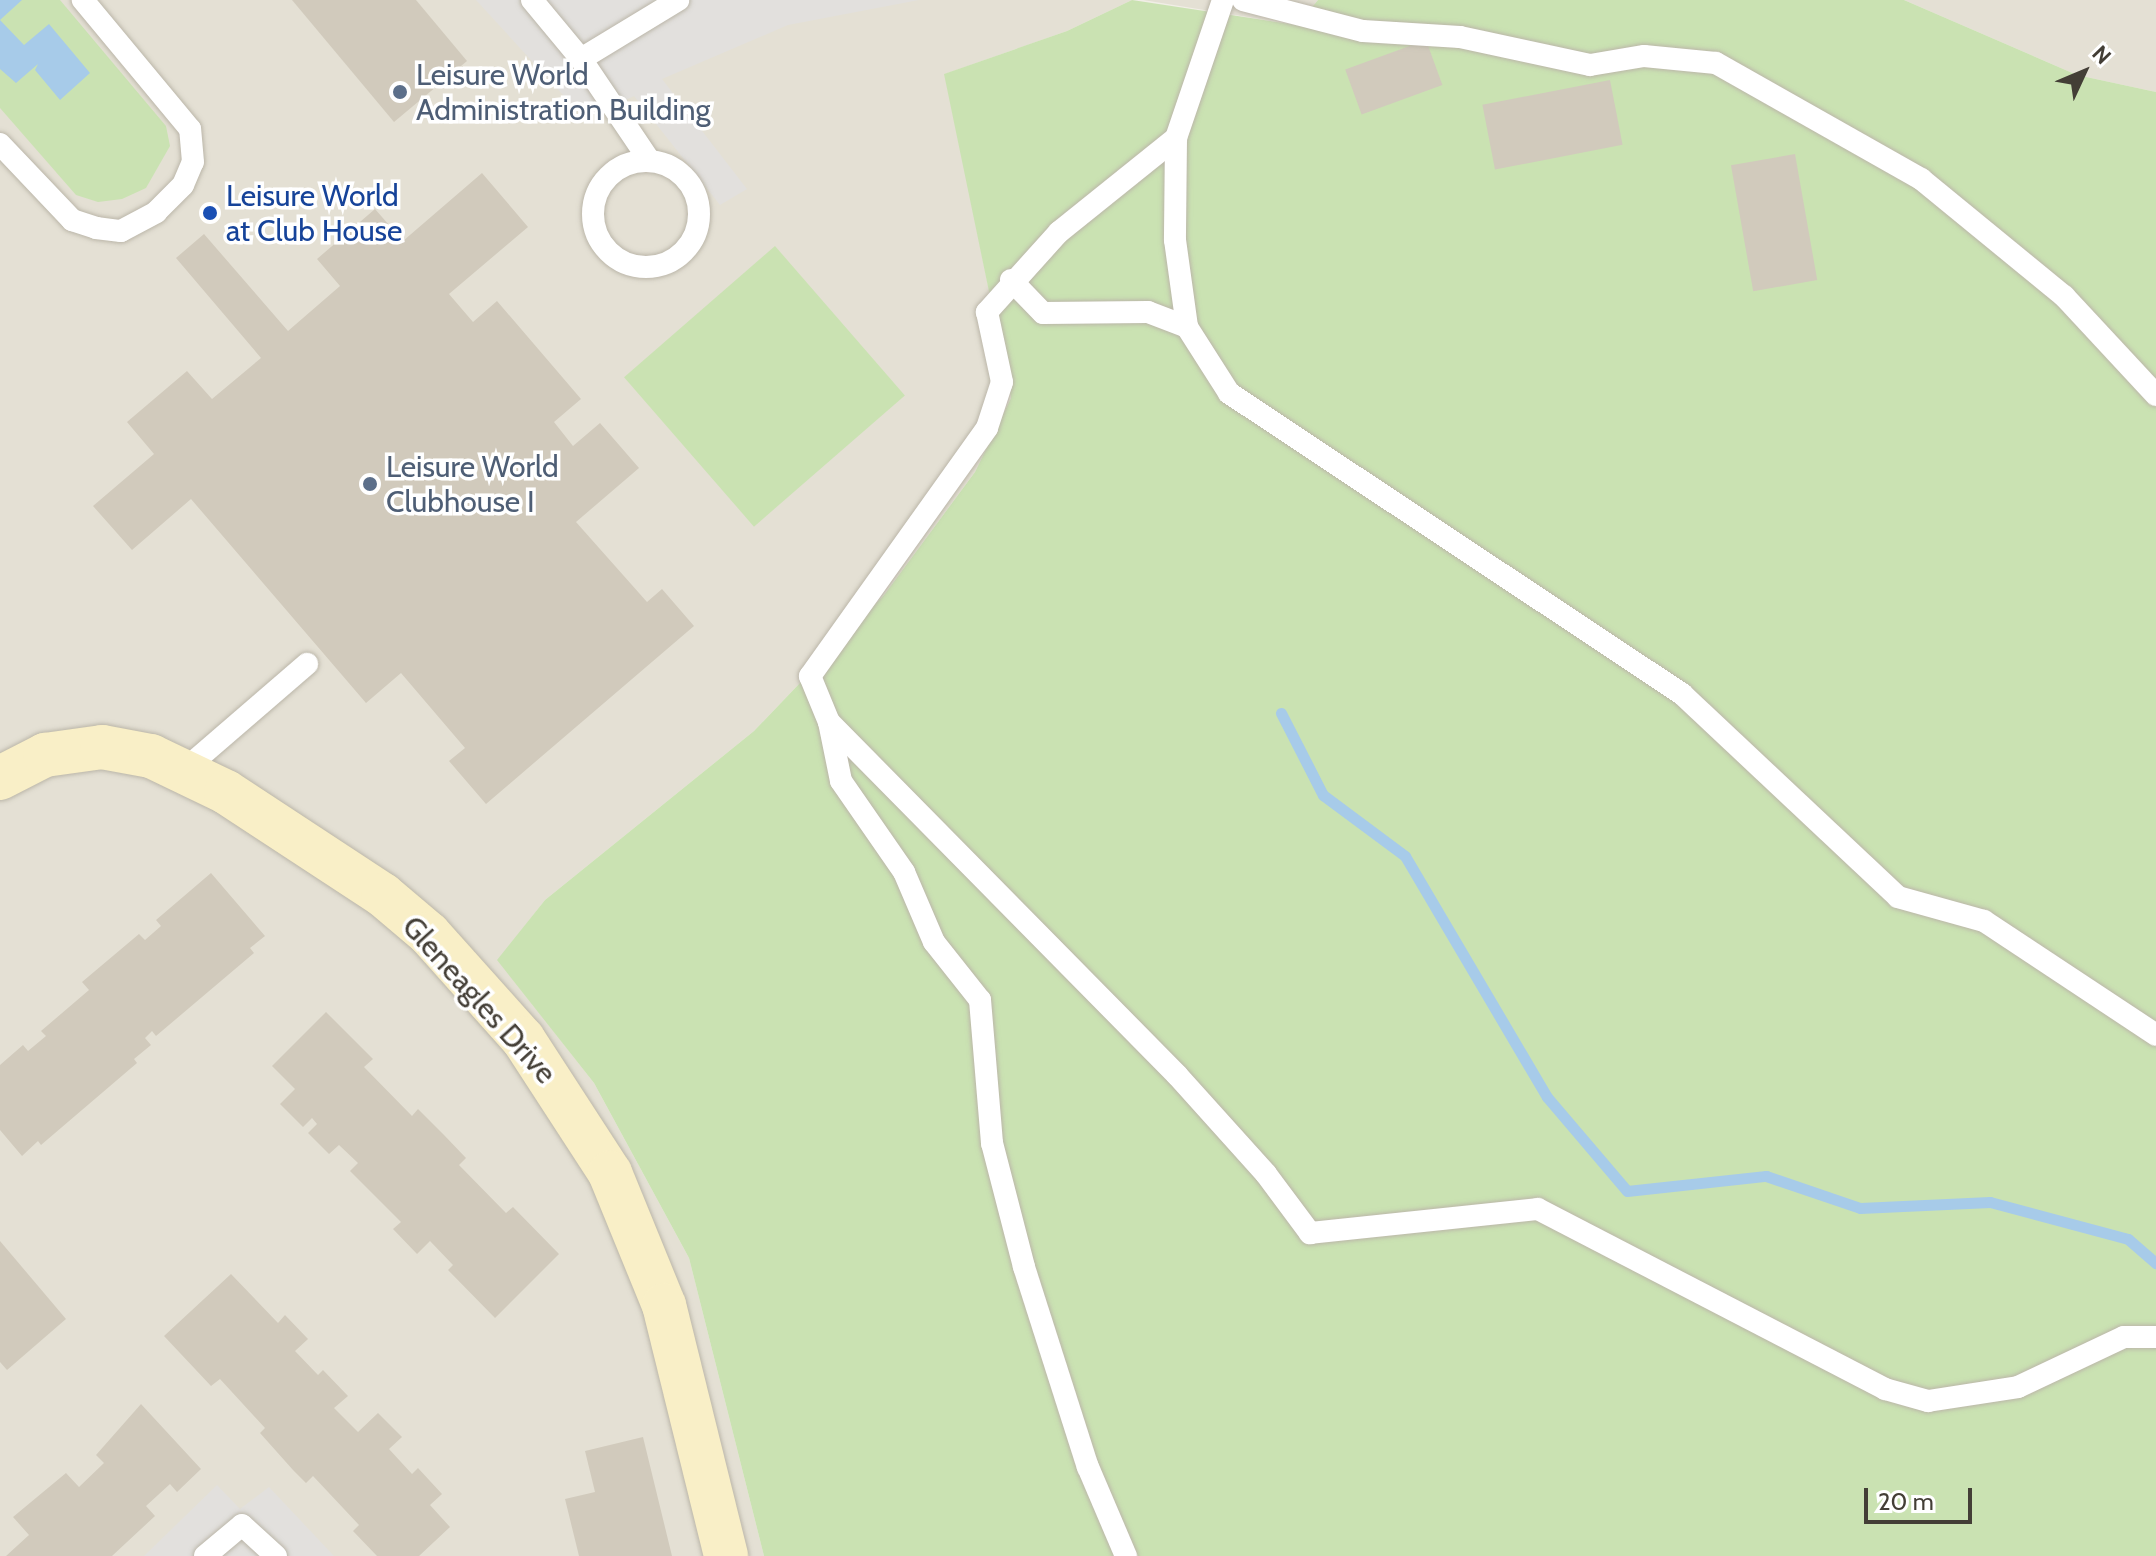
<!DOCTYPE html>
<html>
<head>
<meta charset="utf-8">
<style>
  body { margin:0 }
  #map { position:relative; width:2156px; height:1556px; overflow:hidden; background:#f1eee6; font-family:Cabin,sans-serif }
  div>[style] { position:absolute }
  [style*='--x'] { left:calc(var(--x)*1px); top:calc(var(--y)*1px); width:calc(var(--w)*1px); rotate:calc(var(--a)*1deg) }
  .residential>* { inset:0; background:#e4e0d4 }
  .green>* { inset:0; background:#cae2b2; transform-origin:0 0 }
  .parking>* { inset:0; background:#e2e0dd }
  .water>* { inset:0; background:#a7cbe9 }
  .stream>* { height:11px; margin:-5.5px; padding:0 5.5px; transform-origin:5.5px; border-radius:5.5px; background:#a7cbe9 }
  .building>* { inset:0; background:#d1cabc; transform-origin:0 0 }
  .roads { filter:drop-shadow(0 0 2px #bbb6a9) drop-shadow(0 0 2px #bbb6a9) }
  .lane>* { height:22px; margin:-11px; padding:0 11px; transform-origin:11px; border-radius:11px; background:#fff }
  .lane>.ring { margin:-11px; padding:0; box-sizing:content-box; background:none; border:22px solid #fff; border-radius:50% }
  .secondary>* { height:44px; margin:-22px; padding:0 22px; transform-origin:22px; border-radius:22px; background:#f9efc7 }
  .dots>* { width:22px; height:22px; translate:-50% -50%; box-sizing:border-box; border:4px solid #fff; border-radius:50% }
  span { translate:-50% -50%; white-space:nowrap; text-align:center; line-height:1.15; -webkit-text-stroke:7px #fff; paint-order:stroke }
  .service-label { font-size:30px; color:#4e5e75 }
  .left { translate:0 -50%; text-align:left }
  .transit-label { font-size:30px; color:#164399 }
  .street-label { font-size:30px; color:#433e36 }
  .north { position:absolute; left:2044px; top:32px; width:80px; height:80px; -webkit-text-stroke:6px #fff; paint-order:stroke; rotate:46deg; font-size:22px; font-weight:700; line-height:32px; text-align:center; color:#433e36 }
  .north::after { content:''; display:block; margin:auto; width:28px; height:36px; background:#433e36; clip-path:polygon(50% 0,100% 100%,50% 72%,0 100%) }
  .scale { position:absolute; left:1864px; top:1488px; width:108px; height:36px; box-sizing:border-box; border:4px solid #433e36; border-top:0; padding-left:10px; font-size:24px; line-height:28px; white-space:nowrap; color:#433e36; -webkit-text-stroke:6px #fff; paint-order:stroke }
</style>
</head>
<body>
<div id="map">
  <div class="residential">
    <i style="clip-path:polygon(0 0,1132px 0,1067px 31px,945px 74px,1011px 398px,975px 472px,884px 595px,754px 731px,545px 900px,498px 960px,594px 1083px,689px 1258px,764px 1556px,0 1556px)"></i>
    <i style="clip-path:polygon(1143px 0,1318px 0,1297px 25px)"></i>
    <i style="clip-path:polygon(1904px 0,2156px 0,2156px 92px,2077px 75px)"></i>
  </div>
  <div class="green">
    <i style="clip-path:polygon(0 0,60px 0,166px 126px,170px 146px,146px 188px,122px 199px,98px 202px,76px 195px,0 108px)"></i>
    <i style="clip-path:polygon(1132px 0,1297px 25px,1318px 0,1904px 0,2077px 75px,2156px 92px,2156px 1556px,764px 1556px,689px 1258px,594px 1083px,497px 960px,545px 900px,754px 731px,884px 595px,975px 472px,1011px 398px,944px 74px,1067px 31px)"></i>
    <i style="left:775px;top:246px;width:198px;height:200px;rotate:49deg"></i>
  </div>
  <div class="parking">
    <i style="clip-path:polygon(476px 0,919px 0,788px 25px,662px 79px,747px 189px,720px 205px,634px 96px,585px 119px)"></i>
    <i style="clip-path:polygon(217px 1485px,240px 1509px,269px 1487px,334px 1556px,144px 1556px)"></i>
  </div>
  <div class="water">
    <i style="clip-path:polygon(0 0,22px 0,0 20px,24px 45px,49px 24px,90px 73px,60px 100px,35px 70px,38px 64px,16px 83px,0 69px)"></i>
  </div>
  <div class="stream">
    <i style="--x:1281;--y:713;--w:92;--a:62.9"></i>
    <i style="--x:1323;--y:795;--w:102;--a:36.6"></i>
    <i style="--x:1405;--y:856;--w:280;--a:59.5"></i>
    <i style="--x:1547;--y:1097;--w:123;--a:49.6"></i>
    <i style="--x:1627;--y:1191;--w:140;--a:-6.2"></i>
    <i style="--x:1766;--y:1176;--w:99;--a:18.8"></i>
    <i style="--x:1860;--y:1208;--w:130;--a:-2.6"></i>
    <i style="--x:1990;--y:1202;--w:143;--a:15"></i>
    <i style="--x:2128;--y:1239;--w:37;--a:41"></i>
  </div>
  <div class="building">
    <i style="clip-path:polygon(292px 0,416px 0,467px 61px,394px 122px)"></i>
    <i style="left:1426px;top:40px;width:48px;height:86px;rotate:70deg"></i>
    <i style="left:1610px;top:80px;width:66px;height:130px;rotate:79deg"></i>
    <i style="left:1795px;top:154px;width:128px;height:65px;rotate:80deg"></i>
    <i style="clip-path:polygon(482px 173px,528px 227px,449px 294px,473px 322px,497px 301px,581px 399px,554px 422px,573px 446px,600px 423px,639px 468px,576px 522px,647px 602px,662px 589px,694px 626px,486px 804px,449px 761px,465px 748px,401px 673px,366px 703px,191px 499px,132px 550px,93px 506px,154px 454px,127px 422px,187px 371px,212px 399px,261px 358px,176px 258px,204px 234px,288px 331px,340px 286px,317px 259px,375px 209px,403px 241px)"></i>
    <i style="clip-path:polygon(211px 873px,265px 936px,250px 948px,254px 953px,156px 1036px,152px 1031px,145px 1038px,151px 1045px,134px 1059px,137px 1063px,41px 1145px,38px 1141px,22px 1156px,0 1130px,0 1065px,23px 1045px,28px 1051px,46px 1036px,41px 1031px,89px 990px,82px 982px,139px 934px,145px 940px,161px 926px,156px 920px)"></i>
    <i style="clip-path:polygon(326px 1012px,373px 1059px,364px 1067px,412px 1116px,418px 1109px,444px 1135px,466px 1158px,459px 1165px,506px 1213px,513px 1207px,559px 1254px,495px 1318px,448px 1270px,453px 1265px,430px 1241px,417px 1254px,393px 1229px,401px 1222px,350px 1171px,358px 1163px,339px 1145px,329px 1154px,308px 1133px,317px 1124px,312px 1118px,303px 1127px,280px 1104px,295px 1089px,272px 1066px)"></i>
    <i style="clip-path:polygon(0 1241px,66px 1319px,7px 1370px,0 1362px)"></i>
    <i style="clip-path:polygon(231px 1274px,278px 1323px,285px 1315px,308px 1339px,295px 1351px,318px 1375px,323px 1370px,348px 1396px,334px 1408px,358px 1432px,378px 1413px,402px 1437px,389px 1449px,412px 1474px,418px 1468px,442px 1494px,430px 1505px,450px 1527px,419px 1556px,377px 1556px,353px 1531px,359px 1525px,313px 1476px,306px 1483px,293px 1470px,260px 1433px,265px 1428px,220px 1379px,211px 1386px,164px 1336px)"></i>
    <i style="clip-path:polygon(141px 1404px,201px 1469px,177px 1492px,170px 1484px,146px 1506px,155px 1516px,112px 1556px,6px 1556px,29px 1535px,13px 1517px,66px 1473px,79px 1487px,104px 1463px,96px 1455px)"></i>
    <i style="clip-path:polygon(643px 1437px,672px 1556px,579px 1556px,565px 1499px,595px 1492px,585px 1451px)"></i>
  </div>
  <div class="roads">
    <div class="lane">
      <i style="--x:532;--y:0;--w:77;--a:50.3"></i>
      <i style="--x:581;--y:59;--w:114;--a:-31.3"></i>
      <i style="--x:1223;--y:0;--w:146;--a:108.8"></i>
      <i style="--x:1176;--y:138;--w:102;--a:90.6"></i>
      <i style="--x:1175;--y:240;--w:88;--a:82.1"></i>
      <i style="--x:1187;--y:327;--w:78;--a:57.5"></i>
      <i style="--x:1229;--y:393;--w:544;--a:33.6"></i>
      <i style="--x:1682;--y:694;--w:296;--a:43.2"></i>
      <i style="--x:1898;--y:897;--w:89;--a:15.6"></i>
      <i style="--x:1984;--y:921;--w:206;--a:33.5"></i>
      <i style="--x:1243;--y:0;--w:124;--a:14.5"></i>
      <i style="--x:1363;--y:31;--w:97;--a:3.5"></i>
      <i style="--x:1460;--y:37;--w:133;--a:12.2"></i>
      <i style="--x:1590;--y:65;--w:55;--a:-9.5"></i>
      <i style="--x:1644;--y:56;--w:72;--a:5.6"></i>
      <i style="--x:1716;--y:63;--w:236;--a:29.5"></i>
      <i style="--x:1921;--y:179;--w:185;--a:39.3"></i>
      <i style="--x:2064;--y:296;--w:135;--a:47.1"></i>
      <i style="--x:581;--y:59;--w:122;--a:56"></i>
      <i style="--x:1176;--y:138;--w:150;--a:141.2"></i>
      <i style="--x:1059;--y:232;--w:108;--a:132"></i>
      <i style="--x:987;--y:312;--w:72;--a:77.9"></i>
      <i style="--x:1002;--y:382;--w:48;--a:108.1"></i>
      <i style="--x:987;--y:428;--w:305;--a:125.5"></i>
      <i style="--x:810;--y:676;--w:50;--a:67.6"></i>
      <i style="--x:829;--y:722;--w:496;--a:45.4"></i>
      <i style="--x:1177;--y:1075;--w:133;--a:48"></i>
      <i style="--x:1266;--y:1174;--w:74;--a:53.3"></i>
      <i style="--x:1310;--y:1233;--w:229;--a:-6"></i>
      <i style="--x:1538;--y:1209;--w:391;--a:27.4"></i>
      <i style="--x:1885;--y:1389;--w:45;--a:15.6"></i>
      <i style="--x:1928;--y:1401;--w:91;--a:-8.8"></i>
      <i style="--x:2018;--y:1387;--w:117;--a:-25.3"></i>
      <i style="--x:2124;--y:1337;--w:32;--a:0"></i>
      <i style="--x:0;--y:144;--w:105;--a:46.5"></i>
      <i style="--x:72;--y:220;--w:25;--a:18"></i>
      <i style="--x:96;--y:228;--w:25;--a:7"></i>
      <i style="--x:121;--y:231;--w:40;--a:-28"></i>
      <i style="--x:156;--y:212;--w:38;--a:-45"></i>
      <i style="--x:183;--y:185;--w:25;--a:-67"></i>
      <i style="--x:193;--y:162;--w:33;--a:-95"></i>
      <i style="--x:190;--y:129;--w:168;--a:-129.7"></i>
      <i class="ring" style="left:593px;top:161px;width:84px;height:84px"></i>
      <i style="--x:1011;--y:280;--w:46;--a:45.9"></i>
      <i style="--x:1043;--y:313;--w:105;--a:-0.5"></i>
      <i style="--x:1148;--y:312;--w:42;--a:21"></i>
      <i style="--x:829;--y:722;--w:60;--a:78.5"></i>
      <i style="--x:841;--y:781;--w:111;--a:55.3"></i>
      <i style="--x:904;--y:872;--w:76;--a:66.8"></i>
      <i style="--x:934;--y:942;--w:74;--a:51.6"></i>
      <i style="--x:980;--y:1000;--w:144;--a:85.2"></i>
      <i style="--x:992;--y:1143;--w:128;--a:75.5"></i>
      <i style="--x:1024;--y:1267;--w:210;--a:72.3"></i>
      <i style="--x:1088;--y:1467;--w:97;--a:66.9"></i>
      <i style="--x:183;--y:771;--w:164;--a:-40.8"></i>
      <i style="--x:205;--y:1556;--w:48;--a:-40"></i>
      <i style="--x:242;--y:1525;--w:46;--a:42.4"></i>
    </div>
    <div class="secondary">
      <i style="--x:0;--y:778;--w:51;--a:-27.1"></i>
      <i style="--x:45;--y:755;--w:58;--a:-8"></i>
      <i style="--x:102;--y:747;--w:50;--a:10.4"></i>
      <i style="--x:151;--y:756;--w:83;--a:25.6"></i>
      <i style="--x:226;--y:792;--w:188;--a:33.3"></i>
      <i style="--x:383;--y:895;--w:60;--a:40.3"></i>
      <i style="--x:429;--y:934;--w:141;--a:48.2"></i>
      <i style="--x:523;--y:1039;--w:160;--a:57"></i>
      <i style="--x:610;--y:1173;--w:143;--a:67.8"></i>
      <i style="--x:664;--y:1305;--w:259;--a:76.1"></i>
    </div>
  </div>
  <div class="dots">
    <i style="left:400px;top:92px;background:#5c6f8a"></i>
    <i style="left:210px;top:213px;background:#1a4fb4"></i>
    <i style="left:370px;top:484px;background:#5c6f8a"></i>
  </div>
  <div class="service-label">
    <span class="left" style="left:416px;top:92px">Leisure World<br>Administration Building</span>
    <span class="left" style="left:386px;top:484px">Leisure World<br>Clubhouse I</span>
  </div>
  <div class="transit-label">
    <span class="left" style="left:226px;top:213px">Leisure World<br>at Club House</span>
  </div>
  <div class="street-label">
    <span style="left:479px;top:1000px;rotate:48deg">Gleneagles Drive</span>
  </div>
  <div class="north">N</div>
  <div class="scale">20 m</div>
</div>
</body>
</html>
